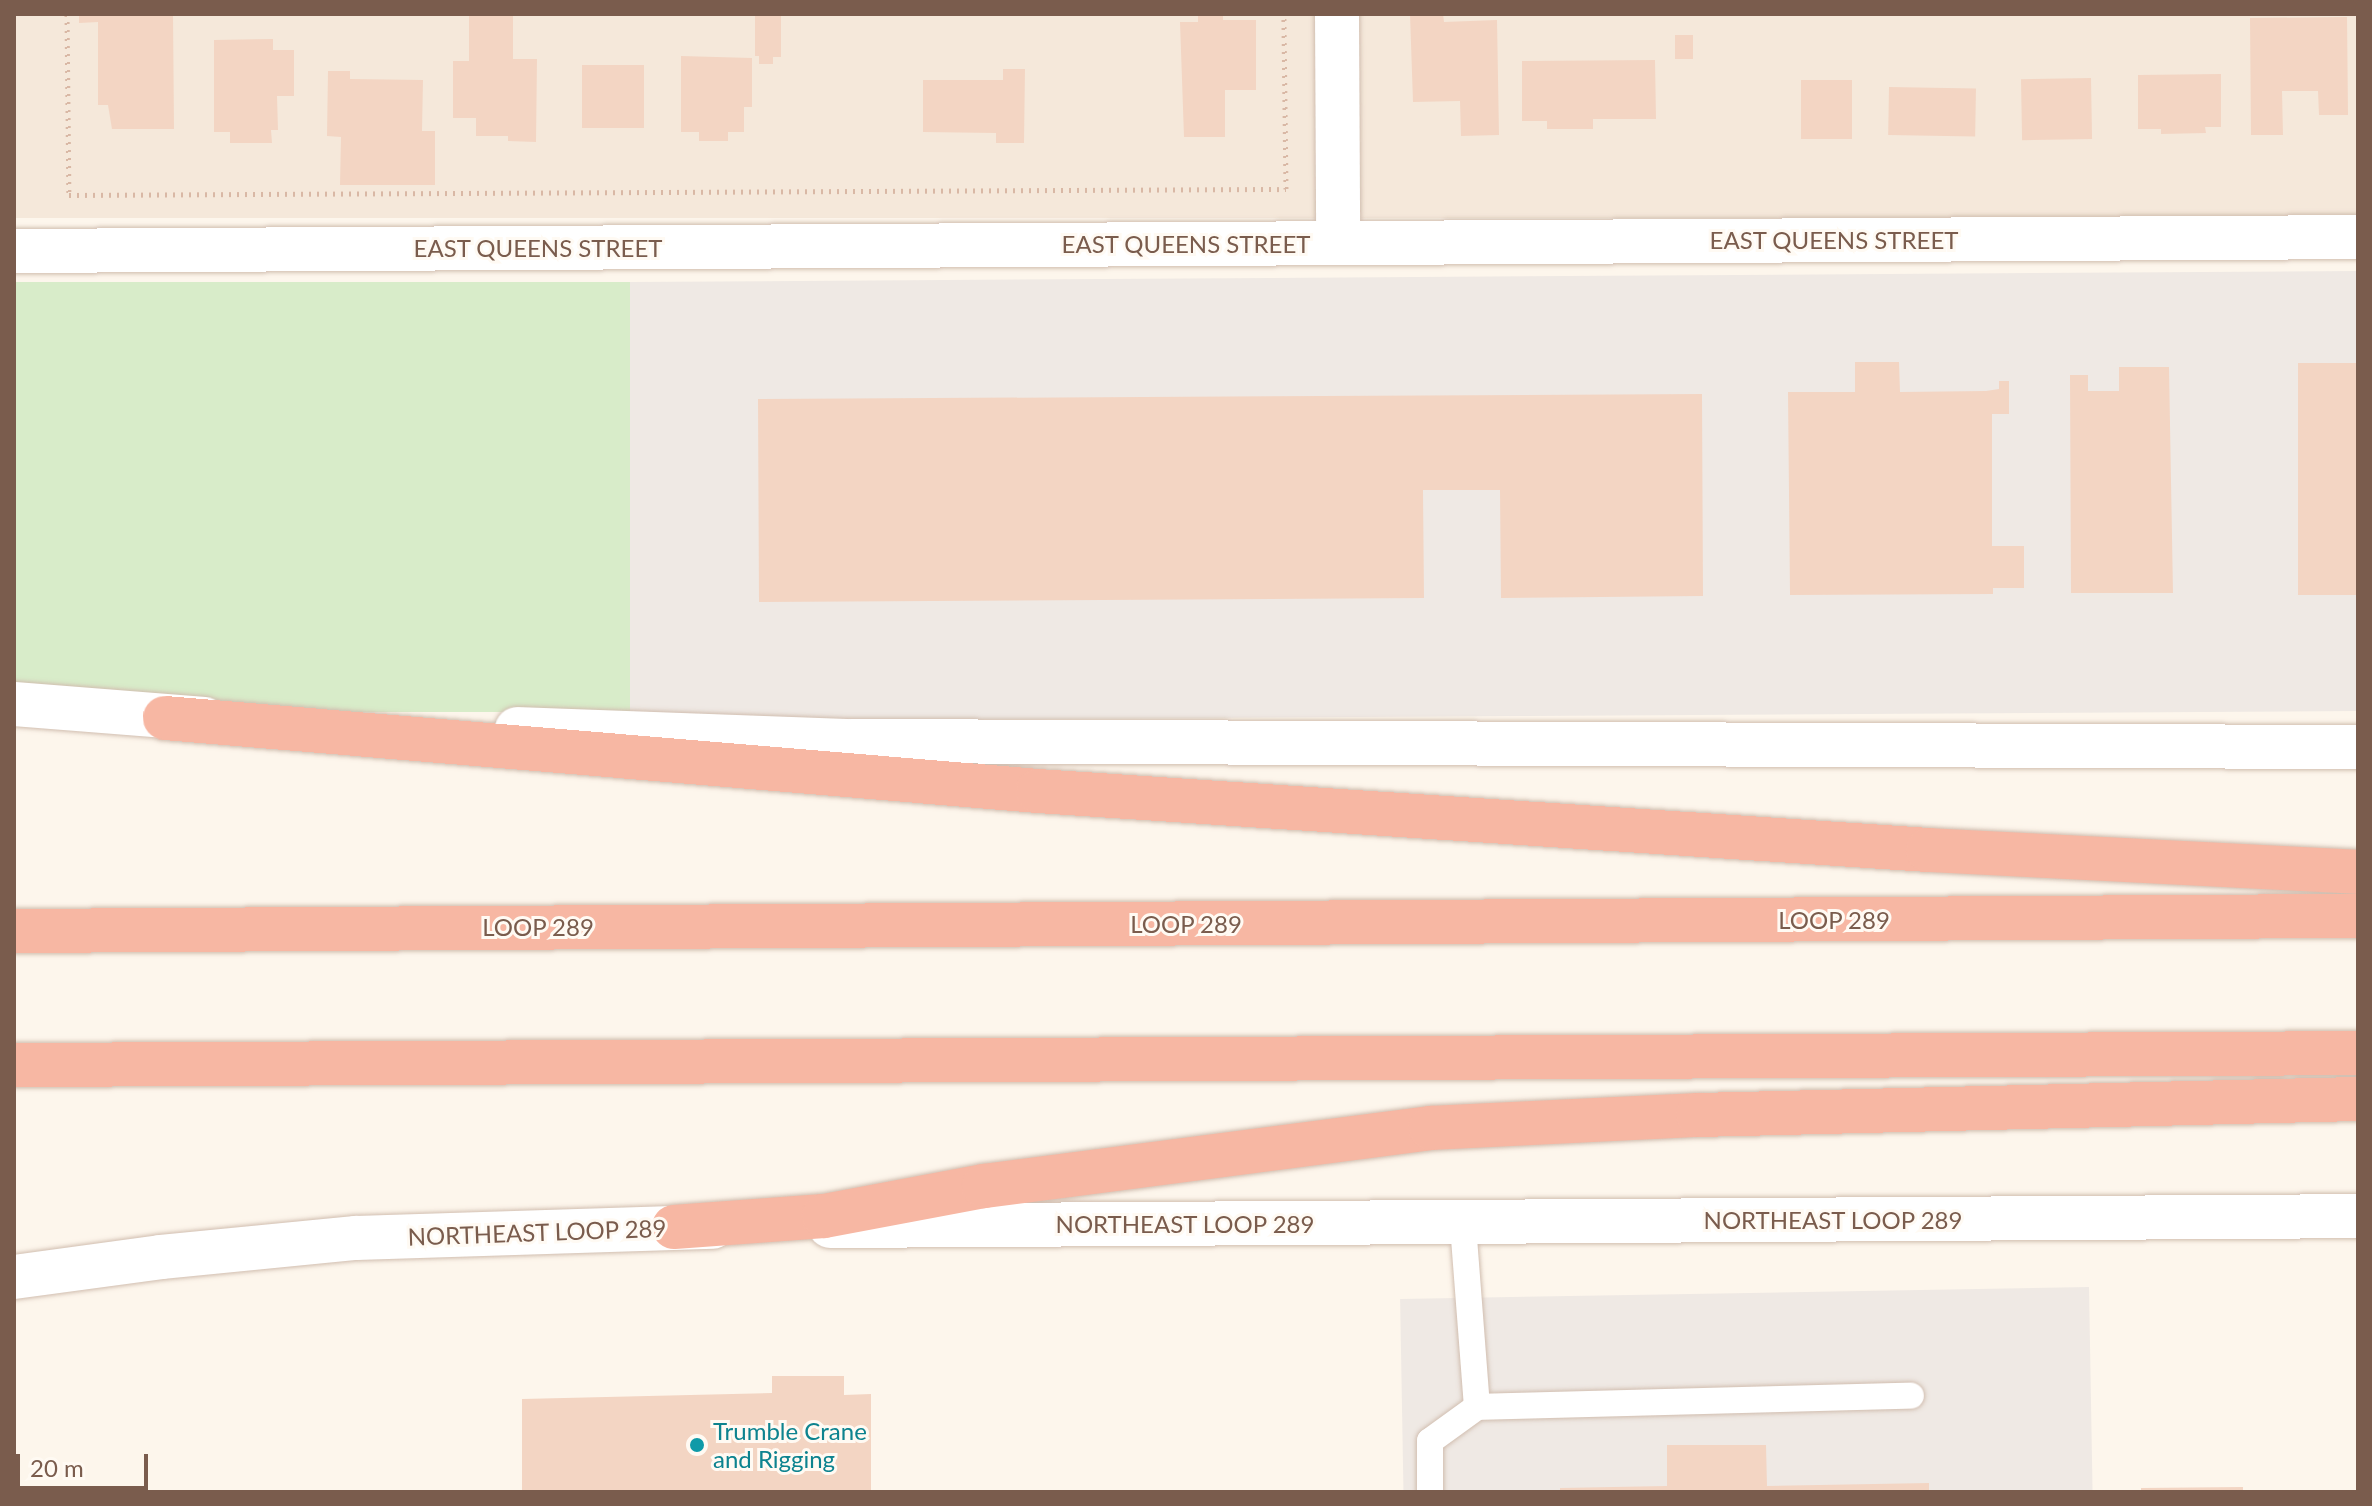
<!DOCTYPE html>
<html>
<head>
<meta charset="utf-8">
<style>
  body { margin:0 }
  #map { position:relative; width:2372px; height:1506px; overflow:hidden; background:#fdf6ec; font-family:Lato,sans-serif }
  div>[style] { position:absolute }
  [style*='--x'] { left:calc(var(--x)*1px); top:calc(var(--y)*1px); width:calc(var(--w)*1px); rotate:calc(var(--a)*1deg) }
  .residential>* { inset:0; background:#f5e8da; transform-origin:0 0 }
  .industrial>* { inset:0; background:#efe9e4; transform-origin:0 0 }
  .green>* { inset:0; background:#d8ecc9; transform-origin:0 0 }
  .building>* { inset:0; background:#f3d5c3; transform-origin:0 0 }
  .path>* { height:5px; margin-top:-2.5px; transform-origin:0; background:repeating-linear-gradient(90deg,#d9b8a5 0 2px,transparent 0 8px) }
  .roads { filter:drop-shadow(0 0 2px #d1beb0) drop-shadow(0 0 2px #d1beb0) }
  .service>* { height:26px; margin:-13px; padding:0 13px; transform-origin:13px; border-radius:13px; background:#fff }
  .minor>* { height:44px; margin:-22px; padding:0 22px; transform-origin:22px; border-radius:22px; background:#fff }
  .secondary>* { height:44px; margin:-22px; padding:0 22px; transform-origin:22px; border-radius:22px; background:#fff }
  .motorway>* { height:44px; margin:-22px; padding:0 22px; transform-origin:22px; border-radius:22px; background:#f7b7a3 }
  .dots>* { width:22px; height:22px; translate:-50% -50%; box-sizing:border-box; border:4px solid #fffaf3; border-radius:50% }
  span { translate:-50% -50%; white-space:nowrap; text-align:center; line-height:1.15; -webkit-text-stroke:6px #fffaf3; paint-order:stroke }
  .street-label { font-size:24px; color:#7a5c4d }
  .culture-label { font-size:24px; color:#0d838f }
  .left { translate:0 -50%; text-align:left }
  .frame { position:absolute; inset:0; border:16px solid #7a5c4d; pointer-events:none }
  .scale { position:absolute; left:16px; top:1454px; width:132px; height:36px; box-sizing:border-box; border:4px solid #7a5c4d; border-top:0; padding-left:10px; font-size:24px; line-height:28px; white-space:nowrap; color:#7a5c4d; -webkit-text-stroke:6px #fffaf3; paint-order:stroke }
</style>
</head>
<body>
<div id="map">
  <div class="residential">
    <i style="left:14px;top:14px;width:2344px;height:204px"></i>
  </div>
  <div class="industrial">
    <i style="clip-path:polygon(2358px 271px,2358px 711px,876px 720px,630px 712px,630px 282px)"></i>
    <i style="left:2089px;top:1287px;width:205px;height:689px;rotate:89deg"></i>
  </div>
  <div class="green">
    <i style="left:630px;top:282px;width:430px;height:616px;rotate:90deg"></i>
  </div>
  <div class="building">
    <i style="clip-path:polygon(79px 14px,173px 14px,174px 129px,112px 129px,108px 105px,98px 105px,98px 22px,79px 23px)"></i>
    <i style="clip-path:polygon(469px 14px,513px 14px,513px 59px,537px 59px,536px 142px,508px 141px,508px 136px,476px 136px,476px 118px,453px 118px,453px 61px,469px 61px)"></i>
    <i style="clip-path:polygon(755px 14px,781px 14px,781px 57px,773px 57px,773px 64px,759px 64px,759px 56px,755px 56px)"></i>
    <i style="clip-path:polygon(1198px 14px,1223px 14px,1223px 20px,1256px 20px,1256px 90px,1225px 90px,1225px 137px,1184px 137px,1180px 22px,1198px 22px)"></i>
    <i style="clip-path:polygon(1410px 14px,1443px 14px,1444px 22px,1497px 20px,1499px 135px,1461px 136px,1460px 101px,1413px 102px)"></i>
    <i style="clip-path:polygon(2347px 17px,2348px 115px,2319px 115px,2318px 91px,2282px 91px,2283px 135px,2251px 135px,2250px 18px)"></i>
    <i style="left:1675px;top:35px;width:18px;height:24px"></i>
    <i style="clip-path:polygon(273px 39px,273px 50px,294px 50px,294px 96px,277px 96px,278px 130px,271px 130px,272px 143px,230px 143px,230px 132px,214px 132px,214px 40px)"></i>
    <i style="clip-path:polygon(681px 56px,752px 58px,752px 107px,744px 107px,744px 132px,728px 132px,728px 141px,699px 141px,699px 132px,681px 132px)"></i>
    <i style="clip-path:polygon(1655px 60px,1656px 119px,1593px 119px,1593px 129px,1547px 129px,1547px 121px,1522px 121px,1522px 61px)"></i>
    <i style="left:582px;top:65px;width:62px;height:63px"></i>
    <i style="clip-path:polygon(1003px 69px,1025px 69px,1024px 143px,996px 143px,996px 133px,923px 132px,923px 80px,1003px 80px)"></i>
    <i style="clip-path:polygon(328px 71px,350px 71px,350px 79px,423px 80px,422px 131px,435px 131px,435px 185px,340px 185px,341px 137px,327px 136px)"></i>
    <i style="clip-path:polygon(2221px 74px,2221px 127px,2205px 127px,2206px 133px,2161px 134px,2161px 129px,2138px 129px,2138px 75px)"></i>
    <i style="left:2091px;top:78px;width:61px;height:70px;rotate:89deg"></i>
    <i style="left:1801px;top:80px;width:51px;height:59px"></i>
    <i style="left:1889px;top:87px;width:87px;height:48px;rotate:1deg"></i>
    <i style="clip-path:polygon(1855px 362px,1899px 362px,1900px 392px,1986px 391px,1999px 389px,1999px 381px,2009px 381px,2009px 414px,1992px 414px,1992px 546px,2024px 546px,2024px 588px,1993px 588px,1993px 594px,1790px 595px,1788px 392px,1855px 392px)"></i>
    <i style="left:2358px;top:363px;width:232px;height:60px;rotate:90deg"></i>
    <i style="clip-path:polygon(2119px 367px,2169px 367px,2173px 593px,2071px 593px,2070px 375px,2088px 375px,2088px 391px,2119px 391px)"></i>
    <i style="clip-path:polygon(1702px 394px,1703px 596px,1501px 598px,1500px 490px,1423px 490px,1424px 598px,759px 602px,758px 399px)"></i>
    <i style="clip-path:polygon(772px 1376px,844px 1376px,844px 1395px,871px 1394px,871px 1492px,522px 1492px,522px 1399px,772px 1393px)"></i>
    <i style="clip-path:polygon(1667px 1445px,1766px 1445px,1767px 1486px,1929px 1483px,1929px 1492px,1560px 1492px,1560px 1488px,1667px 1486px)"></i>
    <i style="clip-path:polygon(2243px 1487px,2243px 1492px,2141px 1492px,2141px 1488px)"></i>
  </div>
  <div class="path">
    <i style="--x:67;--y:14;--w:181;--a:89.4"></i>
    <i style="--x:69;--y:195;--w:1217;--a:-0.28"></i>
    <i style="--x:1286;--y:189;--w:175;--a:-90.7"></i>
  </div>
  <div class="roads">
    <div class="service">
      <i style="--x:1477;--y:1407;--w:434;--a:-1.5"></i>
      <i style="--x:1430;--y:1492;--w:51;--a:-90"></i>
      <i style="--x:1430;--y:1441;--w:58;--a:-35.9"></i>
      <i style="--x:1477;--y:1407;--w:185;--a:-94.4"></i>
    </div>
    <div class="minor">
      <i style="--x:1337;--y:14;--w:229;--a:89.7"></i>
      <i style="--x:14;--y:251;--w:2344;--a:-0.34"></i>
    </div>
    <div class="secondary">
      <i style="--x:14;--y:704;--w:191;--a:4.5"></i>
      <i style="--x:517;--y:729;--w:335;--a:2.1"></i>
      <i style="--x:852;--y:741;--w:1506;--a:0.23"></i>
      <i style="--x:830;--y:1226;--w:1528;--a:-0.37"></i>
      <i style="--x:14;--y:1277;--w:148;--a:-7.7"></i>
      <i style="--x:161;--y:1257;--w:196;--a:-5.6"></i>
      <i style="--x:356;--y:1238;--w:357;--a:-1.8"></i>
    </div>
    <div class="motorway">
      <i style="--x:165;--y:718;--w:876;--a:4.78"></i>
      <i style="--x:1038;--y:791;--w:892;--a:3.79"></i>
      <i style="--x:1928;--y:850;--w:431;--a:2.9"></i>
      <i style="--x:14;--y:931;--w:2344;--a:-0.37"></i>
      <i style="--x:14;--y:1065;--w:2344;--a:-0.29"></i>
      <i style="--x:674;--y:1227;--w:150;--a:-4.2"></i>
      <i style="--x:824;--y:1216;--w:163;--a:-10.6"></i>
      <i style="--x:984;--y:1186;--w:451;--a:-7.4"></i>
      <i style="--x:1431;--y:1128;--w:267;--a:-2.8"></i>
      <i style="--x:1698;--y:1115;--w:660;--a:-1.39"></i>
    </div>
  </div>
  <div class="dots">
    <i style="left:697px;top:1445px;background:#0f9aa8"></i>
  </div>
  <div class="street-label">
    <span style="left:1834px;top:240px">EAST QUEENS STREET</span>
    <span style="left:1186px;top:244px">EAST QUEENS STREET</span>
    <span style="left:538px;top:248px">EAST QUEENS STREET</span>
    <span style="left:1834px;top:920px">LOOP 289</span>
    <span style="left:1186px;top:924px">LOOP 289</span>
    <span style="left:538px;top:927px">LOOP 289</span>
    <span style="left:1833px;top:1220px">NORTHEAST LOOP 289</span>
    <span style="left:1185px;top:1224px">NORTHEAST LOOP 289</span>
    <span style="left:537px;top:1232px;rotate:-2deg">NORTHEAST LOOP 289</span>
  </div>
  <div class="culture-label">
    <span class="left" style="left:713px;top:1445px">Trumble Crane<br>and Rigging</span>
  </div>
  <div class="frame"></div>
  <div class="scale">20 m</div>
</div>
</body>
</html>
